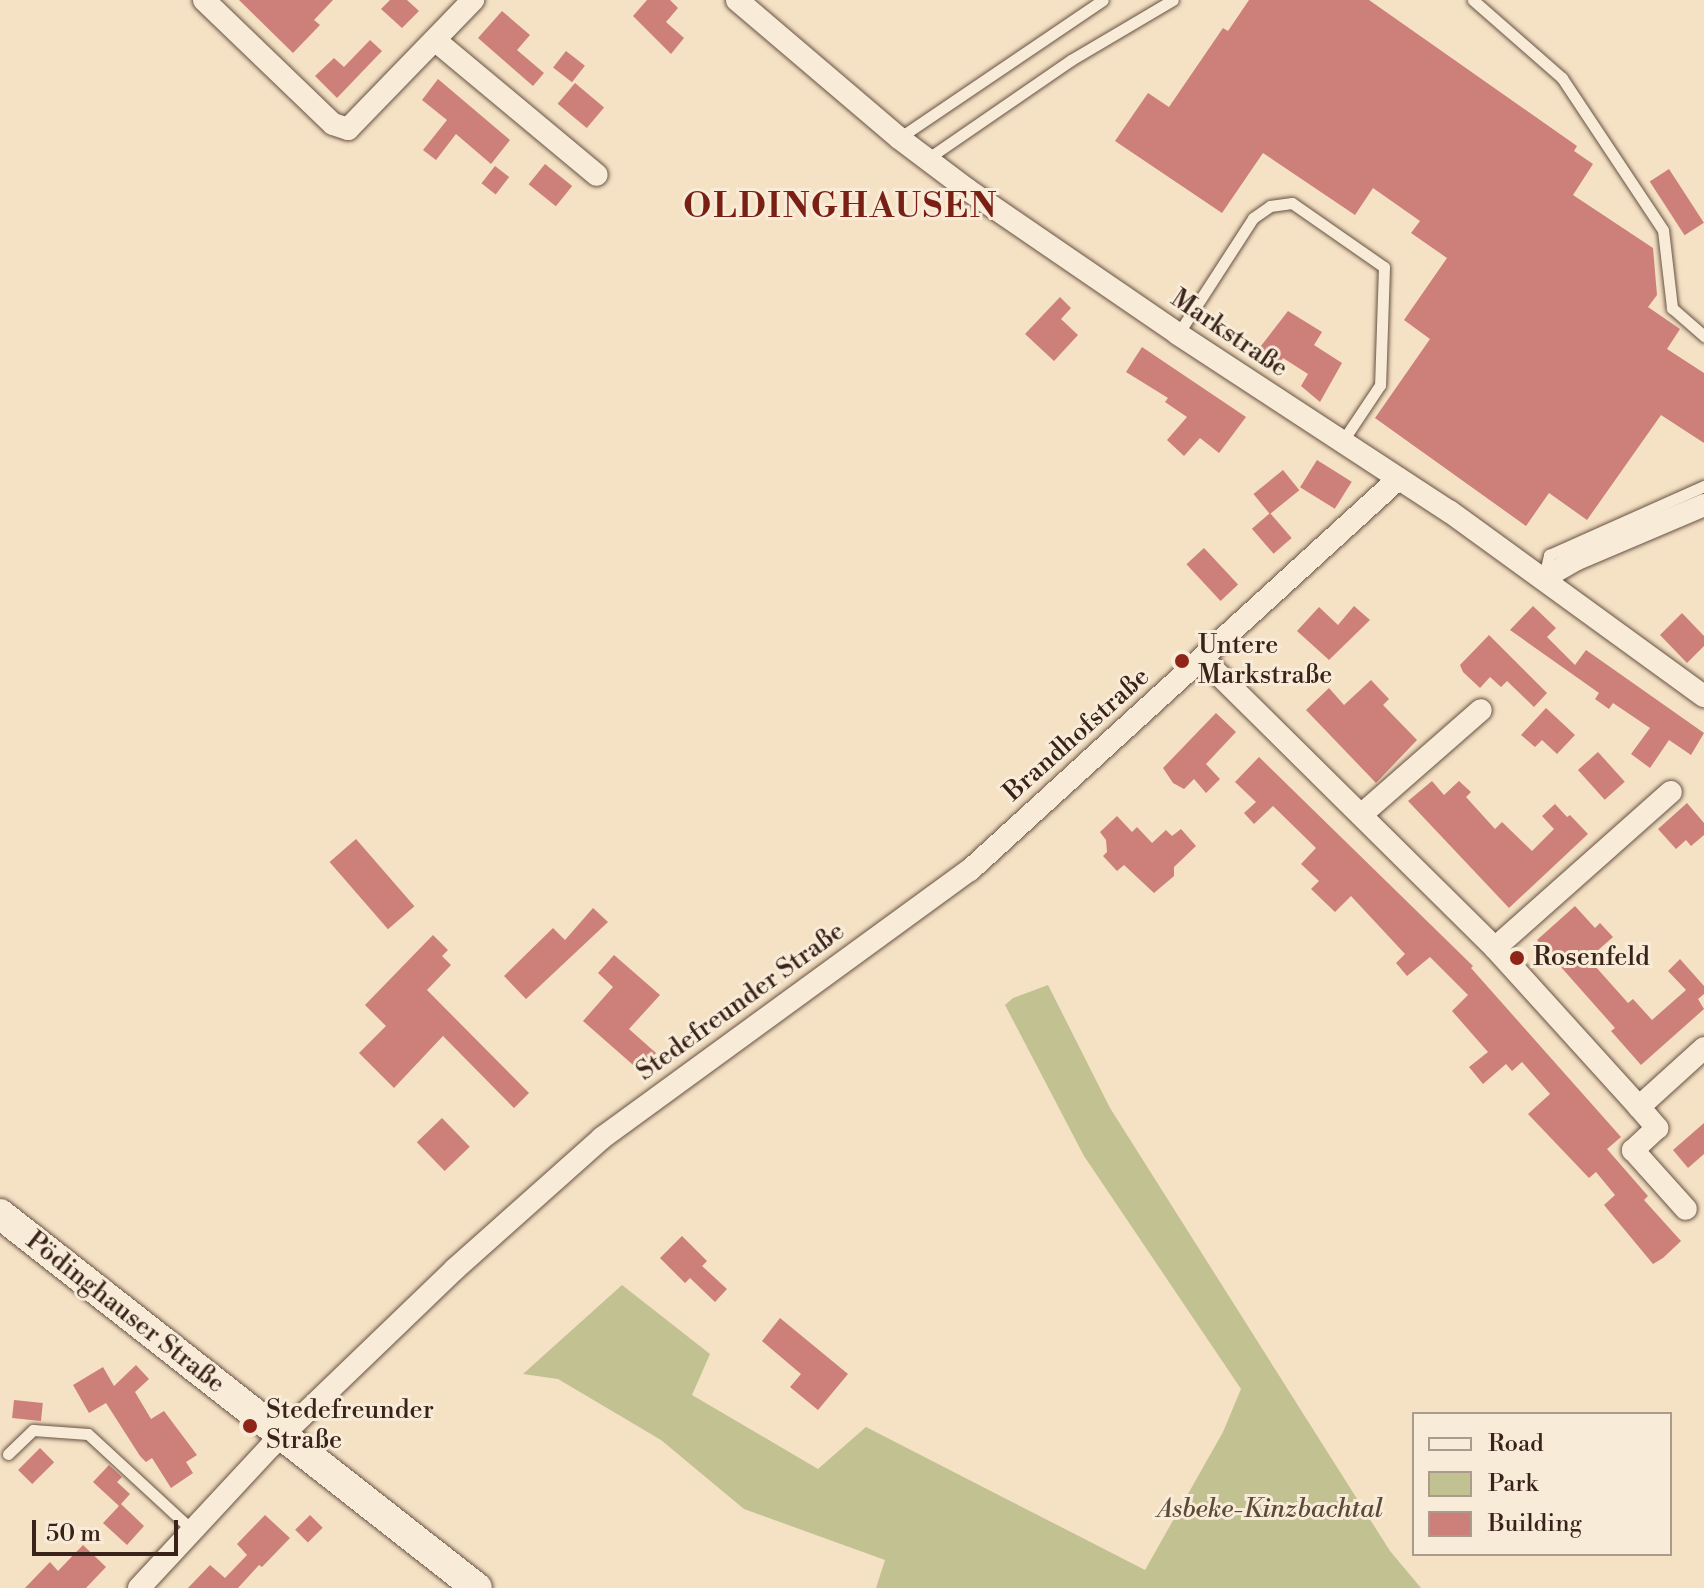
<!DOCTYPE html>
<html>
<head>
<meta charset="utf-8">
<style>
  body { margin:0 }
  #map { position:relative; width:1704px; height:1588px; overflow:hidden; background:#f5e1c4; font-family:"Libre Bodoni",serif }
  div>[style] { position:absolute }
  [style*='--x'] { left:calc(var(--x)*1px); top:calc(var(--y)*1px); width:calc(var(--w)*1px); rotate:calc(var(--a)*1deg) }
  .green>* { inset:0; background:#c1c191 }
  .building>* { inset:0; background:#cc8079; transform-origin:0 0 }
  .roads { filter:drop-shadow(0 0 2px #675244) drop-shadow(0 0 2px #675244) }
  .lane>* { height:11px; margin:-5.5px; padding:0 5.5px; transform-origin:5.5px; border-radius:5.5px; background:#f8ecd9 }
  .street>* { height:22px; margin:-11px; padding:0 11px; transform-origin:11px; border-radius:11px; background:#f8ecd9 }
  .secondary>* { height:30px; margin:-15px; padding:0 15px; transform-origin:15px; border-radius:15px; background:#f8ecd9 }
  .dots>* { width:22px; height:22px; translate:-50% -50%; box-sizing:border-box; border:4px solid #f8ecd9; border-radius:50% }
  span { translate:-50% -50%; white-space:nowrap; text-align:center; line-height:1.15; -webkit-text-stroke:6px #f8ecd9; paint-order:stroke }
  .street-label { font-size:26px; color:#382219 }
  .poi-label { font-size:26px; color:#382219 }
  .left { translate:0 -50%; text-align:left }
  .park-label { font-size:26px; color:#5a4a37; font-style:italic }
  .district-label { font-size:34px; color:#7a1f14; font-weight:700; letter-spacing:2px }
  .legend { position:absolute; left:1412px; top:1412px; width:260px; height:144px; box-sizing:border-box; background:#f8ecd9; border:2px solid #ab9b8c; margin:0; padding:10px 14px; list-style:none; font-size:24px; color:#382219 }
  .legend li { display:flex; align-items:center; gap:16px; height:40px }
  .legend b { width:40px; border:2px solid #ab9b8c }
  .scale { position:absolute; left:32px; top:1520px; width:146px; height:36px; box-sizing:border-box; border:4px solid #382219; border-top:0; padding-left:10px; font-size:24px; line-height:28px; white-space:nowrap; color:#382219; -webkit-text-stroke:6px #f8ecd9; paint-order:stroke }
</style>
</head>
<body>
<div id="map">
  <div class="green">
    <i style="clip-path:polygon(1048px 985px,1110px 1108px,1390px 1551px,1421px 1588px,876px 1588px,885px 1560px,744px 1509px,661px 1440px,558px 1379px,523px 1374px,622px 1285px,710px 1354px,692px 1395px,818px 1469px,866px 1427px,1145px 1570px,1223px 1432px,1241px 1389px,1084px 1156px,1005px 1005px,1013px 998px)"></i>
  </div>
  <div class="building">
    <i style="clip-path:polygon(239px 0,333px 0,314px 20px,320px 25px,293px 53px)"></i>
    <i style="clip-path:polygon(390px 0,407px 0,419px 11px,402px 28px,381px 9px)"></i>
    <i style="clip-path:polygon(647px 0,670px 0,678px 8px,666px 22px,684px 38px,671px 54px,633px 16px)"></i>
    <i style="clip-path:polygon(1249px 0,1369px 0,1577px 146px,1574px 151px,1593px 164px,1573px 195px,1653px 248px,1657px 295px,1648px 307px,1680px 329px,1667px 349px,1704px 373px,1704px 443px,1661px 415px,1587px 520px,1549px 493px,1526px 526px,1375px 418px,1430px 339px,1404px 320px,1447px 258px,1411px 233px,1420px 221px,1373px 188px,1355px 215px,1263px 153px,1222px 213px,1115px 141px,1148px 93px,1169px 107px,1223px 28px,1228px 31px)"></i>
    <i style="clip-path:polygon(502px 11px,530px 35px,517px 50px,544px 73px,533px 86px,478px 38px)"></i>
    <i style="clip-path:polygon(370px 40px,382px 51px,337px 98px,315px 76px,334px 58px,344px 67px)"></i>
    <i style="left:566px;top:51px;width:24px;height:21px;rotate:38deg"></i>
    <i style="clip-path:polygon(438px 79px,510px 140px,491px 164px,456px 134px,436px 160px,423px 150px,447px 120px,422px 100px)"></i>
    <i style="left:575px;top:83px;width:38px;height:27px;rotate:40deg"></i>
    <i style="left:545px;top:164px;width:35px;height:26px;rotate:39deg"></i>
    <i style="left:495px;top:166px;width:18px;height:22px;rotate:38deg"></i>
    <i style="left:1669px;top:169px;width:64px;height:23px;rotate:57deg"></i>
    <i style="clip-path:polygon(1060px 297px,1071px 308px,1061px 319px,1078px 335px,1054px 361px,1025px 334px)"></i>
    <i style="clip-path:polygon(1288px 311px,1322px 332px,1314px 345px,1342px 363px,1320px 402px,1301px 386px,1308px 374px,1283px 358px,1276px 369px,1254px 355px)"></i>
    <i style="clip-path:polygon(1142px 347px,1246px 417px,1219px 453px,1200px 438px,1184px 456px,1167px 440px,1187px 417px,1165px 402px,1168px 398px,1126px 372px)"></i>
    <i style="left:1317px;top:460px;width:41px;height:32px;rotate:32deg"></i>
    <i style="left:1283px;top:470px;width:26px;height:38px;rotate:51deg"></i>
    <i style="left:1270px;top:513px;width:33px;height:24px;rotate:49deg"></i>
    <i style="left:1204px;top:548px;width:50px;height:24px;rotate:47deg"></i>
    <i style="clip-path:polygon(1354px 606px,1370px 620px,1329px 660px,1297px 631px,1319px 607px,1338px 625px)"></i>
    <i style="clip-path:polygon(1533px 606px,1556px 628px,1547px 637px,1575px 665px,1586px 650px,1704px 733px,1691px 755px,1669px 740px,1650px 768px,1631px 754px,1650px 728px,1613px 703px,1609px 709px,1595px 699px,1599px 693px,1510px 630px)"></i>
    <i style="clip-path:polygon(1682px 613px,1704px 636px,1704px 646px,1687px 663px,1660px 635px)"></i>
    <i style="clip-path:polygon(1489px 635px,1547px 693px,1534px 707px,1507px 681px,1501px 687px,1490px 677px,1480px 688px,1463px 672px,1460px 665px)"></i>
    <i style="clip-path:polygon(1371px 680px,1389px 699px,1383px 705px,1417px 740px,1376px 783px,1306px 710px,1329px 688px,1344px 705px)"></i>
    <i style="clip-path:polygon(1546px 708px,1575px 735px,1557px 754px,1542px 740px,1535px 747px,1521px 735px)"></i>
    <i style="clip-path:polygon(1216px 713px,1236px 732px,1206px 764px,1220px 779px,1206px 793px,1194px 779px,1184px 789px,1173px 783px,1163px 768px)"></i>
    <i style="left:1598px;top:752px;width:40px;height:27px;rotate:48deg"></i>
    <i style="clip-path:polygon(1259px 757px,1473px 966px,1471px 968px,1621px 1137px,1607px 1149px,1648px 1196px,1644px 1200px,1681px 1241px,1663px 1258px,1653px 1264px,1604px 1205px,1615px 1195px,1596px 1172px,1589px 1178px,1528px 1114px,1550px 1094px,1522px 1062px,1512px 1071px,1506px 1064px,1483px 1084px,1469px 1067px,1488px 1052px,1452px 1011px,1468px 995px,1430px 957px,1407px 976px,1396px 963px,1405px 954px,1351px 896px,1335px 912px,1311px 889px,1319px 881px,1301px 864px,1316px 848px,1273px 806px,1254px 824px,1244px 813px,1256px 802px,1235px 782px)"></i>
    <i style="clip-path:polygon(1432px 781px,1444px 795px,1459px 781px,1471px 792px,1466px 797px,1495px 829px,1502px 822px,1532px 851px,1554px 829px,1542px 816px,1555px 804px,1567px 817px,1570px 815px,1588px 834px,1509px 908px,1408px 801px)"></i>
    <i style="clip-path:polygon(1687px 803px,1704px 823px,1704px 835px,1691px 846px,1686px 840px,1676px 849px,1658px 829px)"></i>
    <i style="clip-path:polygon(1117px 816px,1132px 832px,1137px 827px,1152px 843px,1166px 830px,1172px 836px,1181px 829px,1196px 846px,1174px 867px,1174px 876px,1154px 893px,1124px 865px,1117px 871px,1103px 856px,1107px 852px,1106px 840px,1100px 832px)"></i>
    <i style="left:356px;top:839px;width:89px;height:35px;rotate:49deg"></i>
    <i style="clip-path:polygon(1575px 906px,1595px 928px,1600px 923px,1613px 937px,1596px 952px,1603px 959px,1595px 966px,1628px 1003px,1633px 999px,1652px 1020px,1686px 990px,1668px 971px,1680px 959px,1704px 986px,1704px 994px,1698px 999px,1704px 1009px,1641px 1065px,1611px 1031px,1615px 1028px,1537px 940px)"></i>
    <i style="clip-path:polygon(593px 908px,608px 922px,526px 999px,504px 976px,553px 928px,565px 940px)"></i>
    <i style="clip-path:polygon(433px 935px,448px 950px,442px 956px,451px 965px,427px 990px,529px 1093px,514px 1108px,443px 1036px,394px 1088px,359px 1053px,386px 1026px,365px 1005px)"></i>
    <i style="clip-path:polygon(614px 955px,660px 995px,629px 1029px,656px 1053px,640px 1071px,583px 1021px,613px 987px,598px 973px)"></i>
    <i style="left:442px;top:1118px;width:40px;height:35px;rotate:46deg"></i>
    <i style="clip-path:polygon(1704px 1123px,1704px 1154px,1688px 1168px,1673px 1150px)"></i>
    <i style="clip-path:polygon(682px 1236px,707px 1261px,702px 1266px,727px 1289px,715px 1302px,690px 1278px,685px 1283px,660px 1258px)"></i>
    <i style="clip-path:polygon(780px 1318px,848px 1374px,818px 1410px,790px 1387px,801px 1374px,762px 1341px)"></i>
    <i style="clip-path:polygon(136px 1365px,149px 1379px,135px 1392px,151px 1419px,164px 1411px,197px 1455px,186px 1462px,193px 1473px,171px 1488px,152px 1458px,146px 1462px,140px 1456px,106px 1403px,89px 1413px,73px 1385px,103px 1367px,114px 1386px)"></i>
    <i style="left:14px;top:1400px;width:29px;height:18px;rotate:6deg"></i>
    <i style="left:40px;top:1448px;width:20px;height:31px;rotate:45deg"></i>
    <i style="clip-path:polygon(109px 1465px,122px 1477px,117px 1482px,130px 1494px,121px 1504px,144px 1526px,127px 1545px,103px 1523px,119px 1506px,93px 1482px)"></i>
    <i style="clip-path:polygon(265px 1515px,290px 1538px,262px 1567px,259px 1565px,238px 1588px,188px 1588px,210px 1565px,225px 1578px,247px 1555px,237px 1544px)"></i>
    <i style="left:310px;top:1515px;width:18px;height:21px;rotate:45deg"></i>
    <i style="clip-path:polygon(83px 1545px,106px 1567px,86px 1588px,25px 1588px,50px 1562px,58px 1571px)"></i>
  </div>
  <div class="roads">
    <div class="lane">
      <i style="--x:1473;--y:0;--w:118;--a:41.2"></i>
      <i style="--x:1562;--y:78;--w:182;--a:56.4"></i>
      <i style="--x:1663;--y:230;--w:79;--a:83.4"></i>
      <i style="--x:1672;--y:308;--w:43;--a:41.2"></i>
      <i style="--x:899;--y:138;--w:246;--a:-34.1"></i>
      <i style="--x:927;--y:159;--w:175;--a:-34.5"></i>
      <i style="--x:1071;--y:60;--w:118;--a:-30.5"></i>
      <i style="--x:1178;--y:334;--w:138;--a:-57.1"></i>
      <i style="--x:1253;--y:218;--w:21;--a:-35"></i>
      <i style="--x:1270;--y:206;--w:22;--a:-8"></i>
      <i style="--x:1292;--y:203;--w:112;--a:34.8"></i>
      <i style="--x:1384;--y:267;--w:118;--a:91.9"></i>
      <i style="--x:1380;--y:385;--w:69;--a:123.7"></i>
      <i style="--x:1544;--y:577;--w:23;--a:-77"></i>
      <i style="--x:1549;--y:555;--w:170;--a:-24"></i>
      <i style="--x:8;--y:1454;--w:35;--a:-44"></i>
      <i style="--x:33;--y:1430;--w:55;--a:4.2"></i>
      <i style="--x:88;--y:1434;--w:142;--a:42.7"></i>
    </div>
    <div class="street">
      <i style="--x:204;--y:0;--w:179;--a:43.9"></i>
      <i style="--x:333;--y:124;--w:16;--a:18"></i>
      <i style="--x:348;--y:129;--w:180;--a:-45.9"></i>
      <i style="--x:737;--y:0;--w:213;--a:40.4"></i>
      <i style="--x:899;--y:138;--w:86;--a:37"></i>
      <i style="--x:968;--y:190;--w:255;--a:34.4"></i>
      <i style="--x:1178;--y:334;--w:324;--a:33.2"></i>
      <i style="--x:1449;--y:511;--w:315;--a:36"></i>
      <i style="--x:436;--y:41;--w:209;--a:39.8"></i>
      <i style="--x:1544;--y:578;--w:38;--a:-30"></i>
      <i style="--x:1577;--y:559;--w:138;--a:-23"></i>
      <i style="--x:1203;--y:659;--w:411;--a:44.7"></i>
      <i style="--x:1495;--y:948;--w:215;--a:47.8"></i>
      <i style="--x:1639;--y:1107;--w:88;--a:-42.2"></i>
      <i style="--x:1361;--y:815;--w:159;--a:-41.2"></i>
      <i style="--x:1495;--y:948;--w:235;--a:-41.6"></i>
      <i style="--x:1639;--y:1107;--w:28;--a:49"></i>
      <i style="--x:1657;--y:1128;--w:33;--a:137"></i>
      <i style="--x:1633;--y:1150;--w:79;--a:48.1"></i>
      <i style="--x:139;--y:1588;--w:194;--a:-47.1"></i>
      <i style="--x:271;--y:1446;--w:255;--a:-43.9"></i>
      <i style="--x:455;--y:1269;--w:197;--a:-41.7"></i>
      <i style="--x:602;--y:1138;--w:455;--a:-36.1"></i>
      <i style="--x:970;--y:870;--w:580;--a:-42.41"></i>
    </div>
    <div class="secondary">
      <i style="--x:0;--y:1214;--w:606;--a:38.1"></i>
    </div>
  </div>
  <div class="dots">
    <i style="left:1182px;top:661px;background:#8f2418"></i>
    <i style="left:1517px;top:958px;background:#8f2418"></i>
    <i style="left:250px;top:1426px;background:#8f2418"></i>
  </div>
  <div class="street-label">
    <span style="left:1229px;top:334px;rotate:34deg">Markstraße</span>
    <span style="left:1077px;top:735px;rotate:-42deg">Brandhofstraße</span>
    <span style="left:741px;top:1002px;rotate:-36deg">Stedefreunder Straße</span>
    <span style="left:125px;top:1313px;rotate:38deg">Pödinghauser Straße</span>
  </div>
  <div class="poi-label">
    <span class="left" style="left:1198px;top:661px">Untere<br>Markstraße</span>
    <span class="left" style="left:1533px;top:958px">Rosenfeld</span>
    <span class="left" style="left:266px;top:1426px">Stedefreunder<br>Straße</span>
  </div>
  <div class="park-label">
    <span style="left:1270px;top:1510px">Asbeke-Kinzbachtal</span>
  </div>
  <div class="district-label">
    <span style="left:841px;top:208px">OLDINGHAUSEN</span>
  </div>
  <ul class="legend">
  <li><b style="height:10px;background:#f8ecd9"></b>Road</li>
  <li><b style="height:22px;background:#c1c191"></b>Park</li>
  <li><b style="height:22px;background:#cc8079"></b>Building</li>
  </ul>
  <div class="scale">50 m</div>
</div>
</body>
</html>
